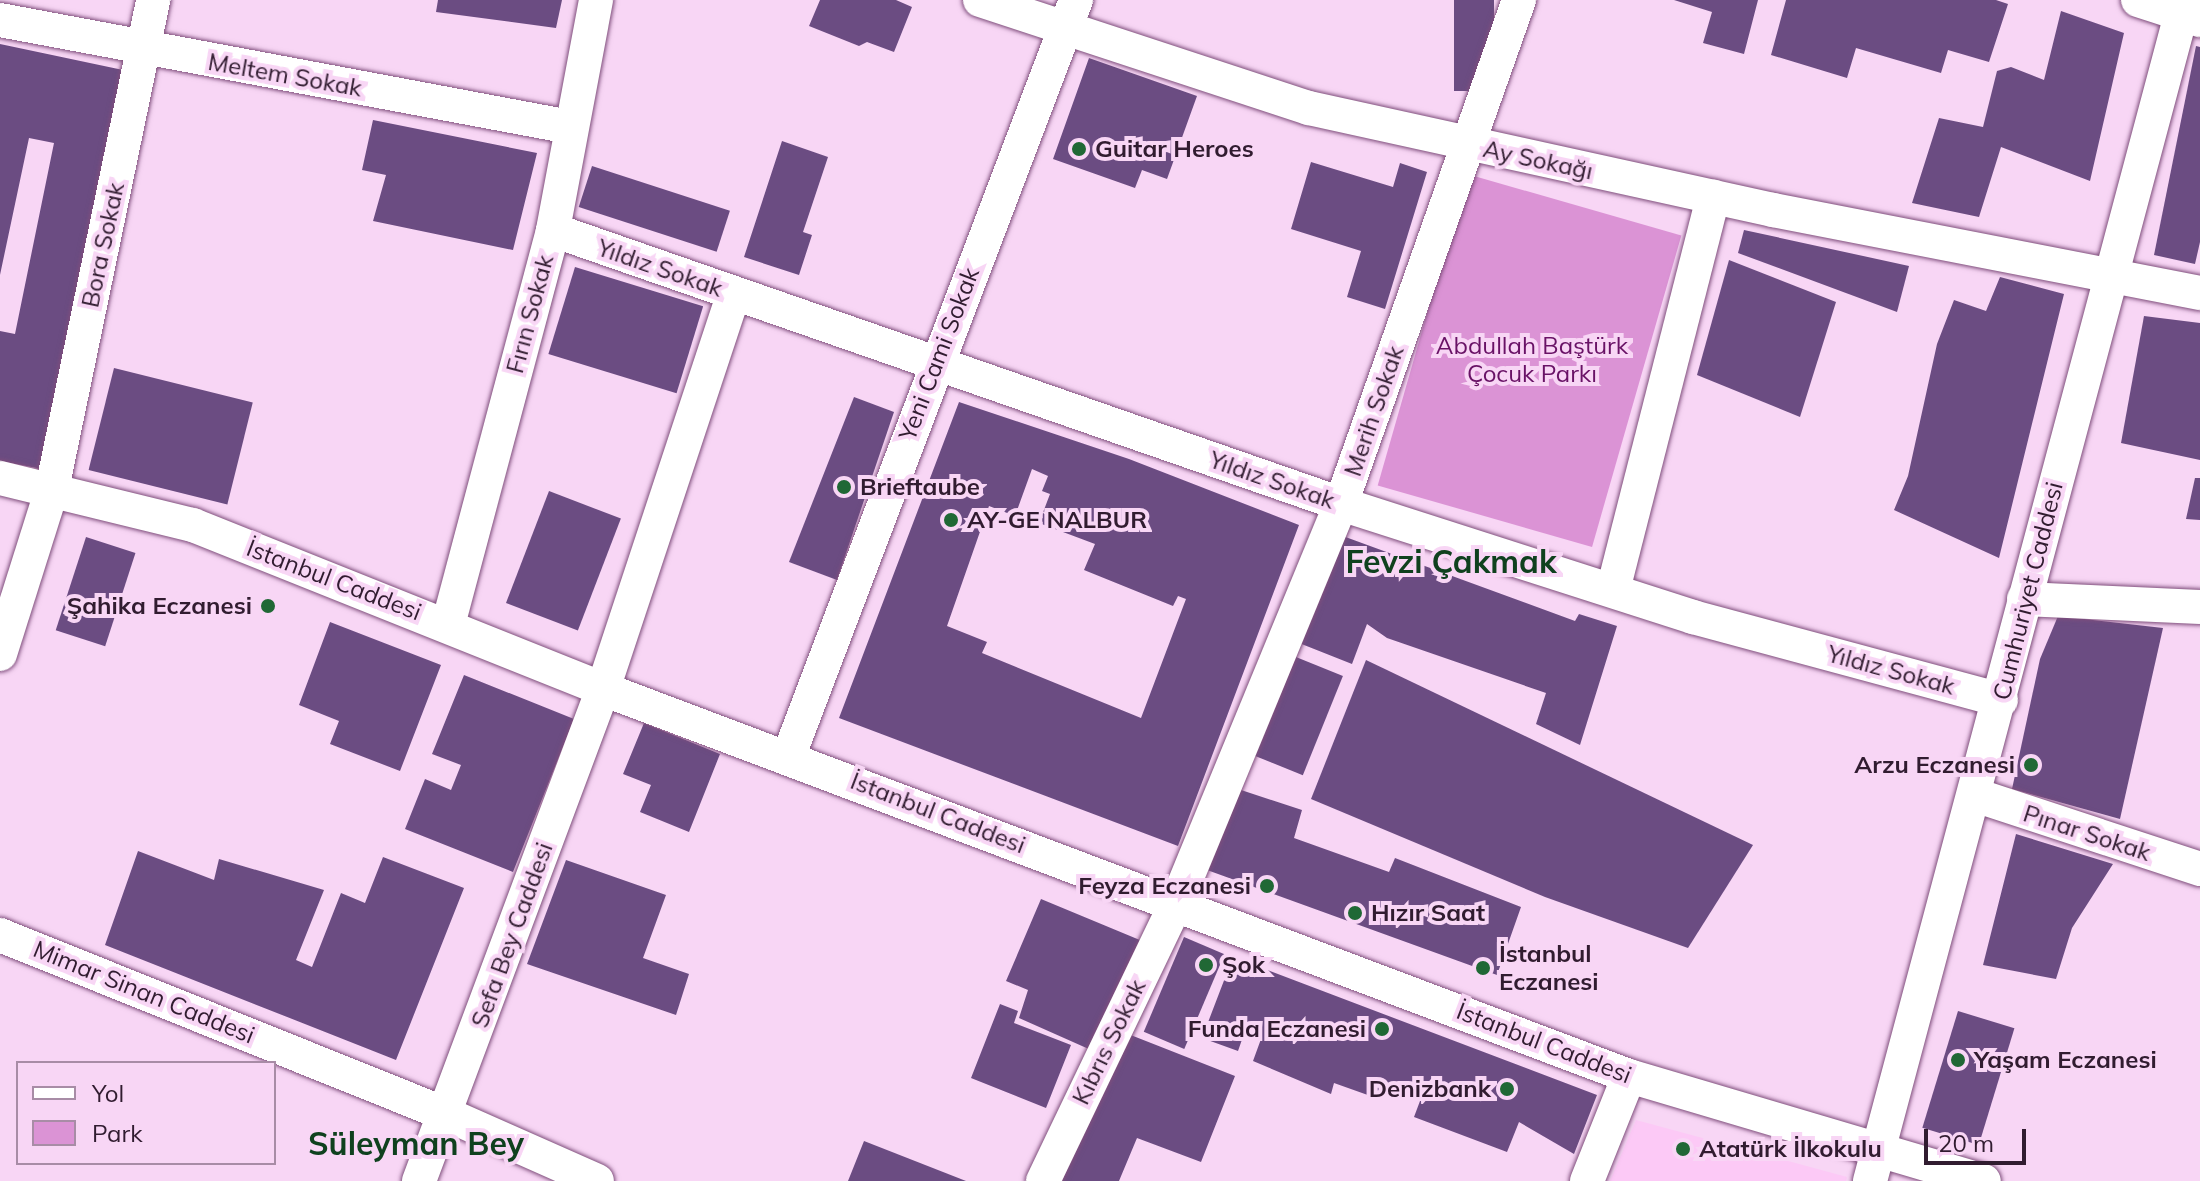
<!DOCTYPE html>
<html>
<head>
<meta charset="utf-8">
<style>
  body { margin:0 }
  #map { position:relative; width:2200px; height:1181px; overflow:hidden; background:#f8d6f5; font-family:Mulish,sans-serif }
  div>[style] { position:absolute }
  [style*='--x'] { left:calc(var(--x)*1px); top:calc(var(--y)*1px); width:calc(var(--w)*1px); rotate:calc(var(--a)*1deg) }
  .built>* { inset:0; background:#fcc9f6 }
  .green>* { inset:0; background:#db93d5; transform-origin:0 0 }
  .building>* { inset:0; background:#6b4c82; transform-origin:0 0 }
  .roads { filter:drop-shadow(0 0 2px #7f4e7c) drop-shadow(0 0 2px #7f4e7c) }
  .minor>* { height:34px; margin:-17px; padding:0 17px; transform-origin:17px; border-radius:17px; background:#fff }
  .dots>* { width:22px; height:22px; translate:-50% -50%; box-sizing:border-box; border:4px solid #f8d6f5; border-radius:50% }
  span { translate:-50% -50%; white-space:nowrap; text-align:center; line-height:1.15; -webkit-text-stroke:8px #f8d6f5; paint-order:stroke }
  .street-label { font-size:24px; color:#311c30 }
  .poi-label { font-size:24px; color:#311c30; font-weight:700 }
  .left { translate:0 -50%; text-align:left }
  .right { translate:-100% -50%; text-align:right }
  .park-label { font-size:24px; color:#691266 }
  .district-label { font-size:32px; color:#0f411e; font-weight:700 }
  .legend { position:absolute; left:16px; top:1061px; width:260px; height:104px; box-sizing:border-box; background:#f8d6f5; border:2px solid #a88ca6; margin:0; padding:10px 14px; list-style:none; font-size:24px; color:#311c30 }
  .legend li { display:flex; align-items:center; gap:16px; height:40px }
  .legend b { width:40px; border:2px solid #a88ca6 }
  .scale { position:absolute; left:1924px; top:1129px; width:102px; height:36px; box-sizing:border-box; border:4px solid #311c30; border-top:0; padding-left:10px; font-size:24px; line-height:28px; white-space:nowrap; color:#311c30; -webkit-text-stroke:6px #f8d6f5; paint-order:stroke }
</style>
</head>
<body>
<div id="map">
  <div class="built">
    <i style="clip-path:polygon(1636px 1120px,1847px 1177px,1846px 1181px,1610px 1181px)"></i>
  </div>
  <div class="green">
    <i style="left:1467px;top:174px;width:223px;height:324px;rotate:16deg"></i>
  </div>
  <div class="building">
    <i style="clip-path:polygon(438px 0,562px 0,556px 28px,436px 12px)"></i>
    <i style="clip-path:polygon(820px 0,896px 0,912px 7px,894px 52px,867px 42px,859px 46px,809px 26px)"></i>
    <i style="left:1454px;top:0;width:40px;height:91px"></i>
    <i style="clip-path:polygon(1674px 0,1758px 0,1744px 54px,1703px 43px,1712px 12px)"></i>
    <i style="clip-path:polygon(1786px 0,1996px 0,2008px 4px,1989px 62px,1948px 50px,1941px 73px,1856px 48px,1847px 78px,1771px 55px)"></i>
    <i style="clip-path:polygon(2061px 11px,2124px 33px,2090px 181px,2001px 147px,1979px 217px,1912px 203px,1939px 118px,1983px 127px,1997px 71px,2011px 67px,2044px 80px)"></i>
    <i style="clip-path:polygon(0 44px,123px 70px,42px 469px,0 461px,0 331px,15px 334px,54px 143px,29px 138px,0 275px)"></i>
    <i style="clip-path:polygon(2196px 46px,2200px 47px,2200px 242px,2195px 264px,2154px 255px)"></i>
    <i style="clip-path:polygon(1089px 58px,1197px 96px,1167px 179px,1142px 170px,1135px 188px,1053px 159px)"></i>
    <i style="clip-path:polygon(373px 120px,537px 153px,513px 250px,373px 221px,386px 175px,362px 170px)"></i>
    <i style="clip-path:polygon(782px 141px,828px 157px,803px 232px,812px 235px,799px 275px,744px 257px)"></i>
    <i style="clip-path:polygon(1311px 162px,1393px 187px,1400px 163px,1427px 172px,1385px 309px,1347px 297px,1361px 251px,1291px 229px)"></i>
    <i style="left:592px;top:166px;width:145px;height:43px;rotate:18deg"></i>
    <i style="clip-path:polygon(1744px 230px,1909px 266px,1897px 312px,1738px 253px)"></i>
    <i style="clip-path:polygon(1729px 260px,1836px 302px,1800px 417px,1697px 375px)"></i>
    <i style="left:575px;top:267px;width:134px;height:91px;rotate:17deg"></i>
    <i style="clip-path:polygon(2000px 277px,2064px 294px,1999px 558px,1894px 510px,1908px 476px,1937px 344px,1954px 300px,1986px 311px)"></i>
    <i style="clip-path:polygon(2144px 316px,2200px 323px,2200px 460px,2121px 443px)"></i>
    <i style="left:114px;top:368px;width:143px;height:105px;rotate:14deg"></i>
    <i style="clip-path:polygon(854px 397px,894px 412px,837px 580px,789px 562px)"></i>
    <i style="clip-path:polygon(evenodd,959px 402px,1129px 459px,1299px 525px,1178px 846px,839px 718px,959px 402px,1032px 469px,1048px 476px,1042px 491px,1050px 494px,1039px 523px,1095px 544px,1084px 570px,1173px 606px,1178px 596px,1186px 599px,1141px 718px,982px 653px,987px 642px,947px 626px,989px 506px,1015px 516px,1032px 469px)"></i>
    <i style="clip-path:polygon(2195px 478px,2200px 478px,2200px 520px,2186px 519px)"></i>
    <i style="left:549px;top:491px;width:77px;height:120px;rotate:21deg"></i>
    <i style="clip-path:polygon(1340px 535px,1575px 621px,1579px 614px,1617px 626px,1580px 745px,1536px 724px,1546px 693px,1387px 638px,1367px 624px,1352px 664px,1299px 643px)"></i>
    <i style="left:86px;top:537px;width:52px;height:98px;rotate:18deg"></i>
    <i style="clip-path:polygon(2058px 616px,2163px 628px,2120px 819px,2012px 789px,2040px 659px)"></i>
    <i style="clip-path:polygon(330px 622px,441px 665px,400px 771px,330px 744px,339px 721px,299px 705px)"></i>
    <i style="left:1291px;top:655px;width:56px;height:107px;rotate:22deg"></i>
    <i style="clip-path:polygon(1366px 660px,1753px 845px,1688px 948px,1545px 897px,1311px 799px)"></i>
    <i style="clip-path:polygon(464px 675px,574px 719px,513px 872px,405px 829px,425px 779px,451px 790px,461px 765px,432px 754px)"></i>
    <i style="clip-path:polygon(644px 723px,720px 754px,689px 832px,640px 812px,651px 785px,623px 774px)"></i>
    <i style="clip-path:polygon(1235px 788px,1302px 810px,1294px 838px,1389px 872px,1395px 858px,1521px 907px,1497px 975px,1207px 870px)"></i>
    <i style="clip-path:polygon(2016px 834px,2113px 864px,2072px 928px,2056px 979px,1983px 965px)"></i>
    <i style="clip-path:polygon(138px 851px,214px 880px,219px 859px,324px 890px,296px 960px,312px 967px,341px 893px,365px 903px,383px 857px,464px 888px,396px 1060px,105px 945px)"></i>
    <i style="clip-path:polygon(566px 860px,666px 895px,643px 958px,689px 974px,676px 1015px,527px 964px)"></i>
    <i style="clip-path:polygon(1041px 899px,1147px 943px,1100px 1054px,1019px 1018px,1028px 990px,1006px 981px)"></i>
    <i style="left:1184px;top:937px;width:44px;height:103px;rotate:23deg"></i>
    <i style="clip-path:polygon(1233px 957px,1597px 1095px,1574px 1154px,1519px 1122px,1507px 1152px,1414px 1117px,1420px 1101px,1383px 1088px,1379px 1099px,1334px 1083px,1331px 1094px,1253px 1061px,1261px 1039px,1245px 1031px,1238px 1051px,1202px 1038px)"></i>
    <i style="clip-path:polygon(1000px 1004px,1018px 1011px,1014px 1023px,1071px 1045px,1046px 1108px,971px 1078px)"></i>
    <i style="left:1958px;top:1011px;width:59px;height:122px;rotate:17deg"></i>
    <i style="clip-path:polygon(1123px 1032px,1235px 1076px,1201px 1162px,1137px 1138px,1119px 1181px,1062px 1181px)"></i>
    <i style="clip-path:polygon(864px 1141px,966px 1181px,848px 1181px)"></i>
  </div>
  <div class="roads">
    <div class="minor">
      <i style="--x:980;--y:0;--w:346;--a:18.2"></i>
      <i style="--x:1309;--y:108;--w:475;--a:12.4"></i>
      <i style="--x:1773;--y:210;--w:435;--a:11"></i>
      <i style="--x:2138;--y:0;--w:65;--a:17.9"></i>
      <i style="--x:0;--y:20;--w:580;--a:10.63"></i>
      <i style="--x:553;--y:230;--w:834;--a:19.17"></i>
      <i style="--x:1341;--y:504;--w:370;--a:17.8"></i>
      <i style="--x:1693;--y:617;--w:319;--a:15.1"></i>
      <i style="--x:0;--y:478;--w:199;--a:13.7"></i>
      <i style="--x:193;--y:525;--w:442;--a:21.8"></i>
      <i style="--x:603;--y:689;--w:1097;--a:20.67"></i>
      <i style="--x:1629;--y:1076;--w:370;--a:16.5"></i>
      <i style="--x:1613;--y:590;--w:406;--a:-75.7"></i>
      <i style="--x:2024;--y:599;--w:176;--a:2.6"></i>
      <i style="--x:448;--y:625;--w:409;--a:-75.1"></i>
      <i style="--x:553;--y:230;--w:234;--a:-79.4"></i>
      <i style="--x:0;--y:654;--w:173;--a:-72.5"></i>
      <i style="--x:52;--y:489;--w:499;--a:-78.3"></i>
      <i style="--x:789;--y:755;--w:808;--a:-69.19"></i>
      <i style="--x:1975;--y:795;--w:237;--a:18.2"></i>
      <i style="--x:0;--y:935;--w:481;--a:21.9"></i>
      <i style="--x:446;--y:1114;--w:165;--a:23.9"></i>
      <i style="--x:419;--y:1181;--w:525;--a:-69.5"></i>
      <i style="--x:603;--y:689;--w:416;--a:-71.7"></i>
      <i style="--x:1043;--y:1181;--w:307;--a:-64.4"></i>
      <i style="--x:1176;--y:904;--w:433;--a:-67.6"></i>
      <i style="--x:1341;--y:504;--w:535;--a:-70.55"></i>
      <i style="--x:1587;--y:1181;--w:113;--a:-68.2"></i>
      <i style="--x:1870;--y:1181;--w:1222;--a:-75.07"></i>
    </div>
  </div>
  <div class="dots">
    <i style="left:1079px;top:149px;background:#206835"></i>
    <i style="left:844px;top:487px;background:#206835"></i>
    <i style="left:951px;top:520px;background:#206835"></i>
    <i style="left:268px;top:606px;background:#206835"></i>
    <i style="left:2031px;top:765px;background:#206835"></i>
    <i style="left:1267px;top:886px;background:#206835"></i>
    <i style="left:1355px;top:913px;background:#206835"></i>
    <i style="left:1206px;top:965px;background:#206835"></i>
    <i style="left:1483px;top:968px;background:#206835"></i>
    <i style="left:1382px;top:1029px;background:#206835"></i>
    <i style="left:1958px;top:1060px;background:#206835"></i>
    <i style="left:1507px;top:1089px;background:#206835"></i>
    <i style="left:1683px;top:1149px;background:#206835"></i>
  </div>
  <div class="street-label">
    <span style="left:285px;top:75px;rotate:10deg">Meltem Sokak</span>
    <span style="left:1538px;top:160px;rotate:12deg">Ay Sokağı</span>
    <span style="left:103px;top:245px;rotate:-78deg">Bora Sokak</span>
    <span style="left:660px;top:268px;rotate:19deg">Yıldız Sokak</span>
    <span style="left:530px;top:314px;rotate:-75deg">Fırın Sokak</span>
    <span style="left:939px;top:354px;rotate:-69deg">Yeni Cami Sokak</span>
    <span style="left:1374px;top:411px;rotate:-71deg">Merih Sokak</span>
    <span style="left:1272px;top:480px;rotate:19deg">Yıldız Sokak</span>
    <span style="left:334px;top:580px;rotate:21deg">İstanbul Caddesi</span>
    <span style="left:2028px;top:591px;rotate:-76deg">Cumhuriyet Caddesi</span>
    <span style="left:1891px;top:670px;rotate:15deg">Yıldız Sokak</span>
    <span style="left:938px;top:813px;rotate:21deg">İstanbul Caddesi</span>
    <span style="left:2087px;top:833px;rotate:18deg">Pınar Sokak</span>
    <span style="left:512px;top:935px;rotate:-70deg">Sefa Bey Caddesi</span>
    <span style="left:144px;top:992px;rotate:22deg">Mimar Sinan Caddesi</span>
    <span style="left:1109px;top:1042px;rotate:-64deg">Kıbrıs Sokak</span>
    <span style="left:1544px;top:1043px;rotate:21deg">İstanbul Caddesi</span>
  </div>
  <div class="poi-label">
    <span class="left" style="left:1095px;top:149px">Guitar Heroes</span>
    <span class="left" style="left:860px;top:487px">Brieftaube</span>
    <span class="left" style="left:967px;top:520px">AY-GE NALBUR</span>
    <span class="right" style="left:252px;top:606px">Şahika Eczanesi</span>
    <span class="right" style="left:2015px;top:765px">Arzu Eczanesi</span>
    <span class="right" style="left:1251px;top:886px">Feyza Eczanesi</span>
    <span class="left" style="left:1371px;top:913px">Hızır Saat</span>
    <span class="left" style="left:1499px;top:968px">İstanbul<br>Eczanesi</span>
    <span class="left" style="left:1222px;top:965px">Şok</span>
    <span class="right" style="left:1366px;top:1029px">Funda Eczanesi</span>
    <span class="left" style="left:1974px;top:1060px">Yaşam Eczanesi</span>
    <span class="right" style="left:1491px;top:1089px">Denizbank</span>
    <span class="left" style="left:1699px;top:1149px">Atatürk İlkokulu</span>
  </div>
  <div class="park-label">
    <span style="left:1532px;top:360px">Abdullah Baştürk<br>Çocuk Parkı</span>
  </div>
  <div class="district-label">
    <span style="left:1451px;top:561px">Fevzi Çakmak</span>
    <span style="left:416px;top:1143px">Süleyman Bey</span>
  </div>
  <ul class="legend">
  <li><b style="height:10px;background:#fff"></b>Yol</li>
  <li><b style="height:22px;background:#db93d5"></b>Park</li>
  </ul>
  <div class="scale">20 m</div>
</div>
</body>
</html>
